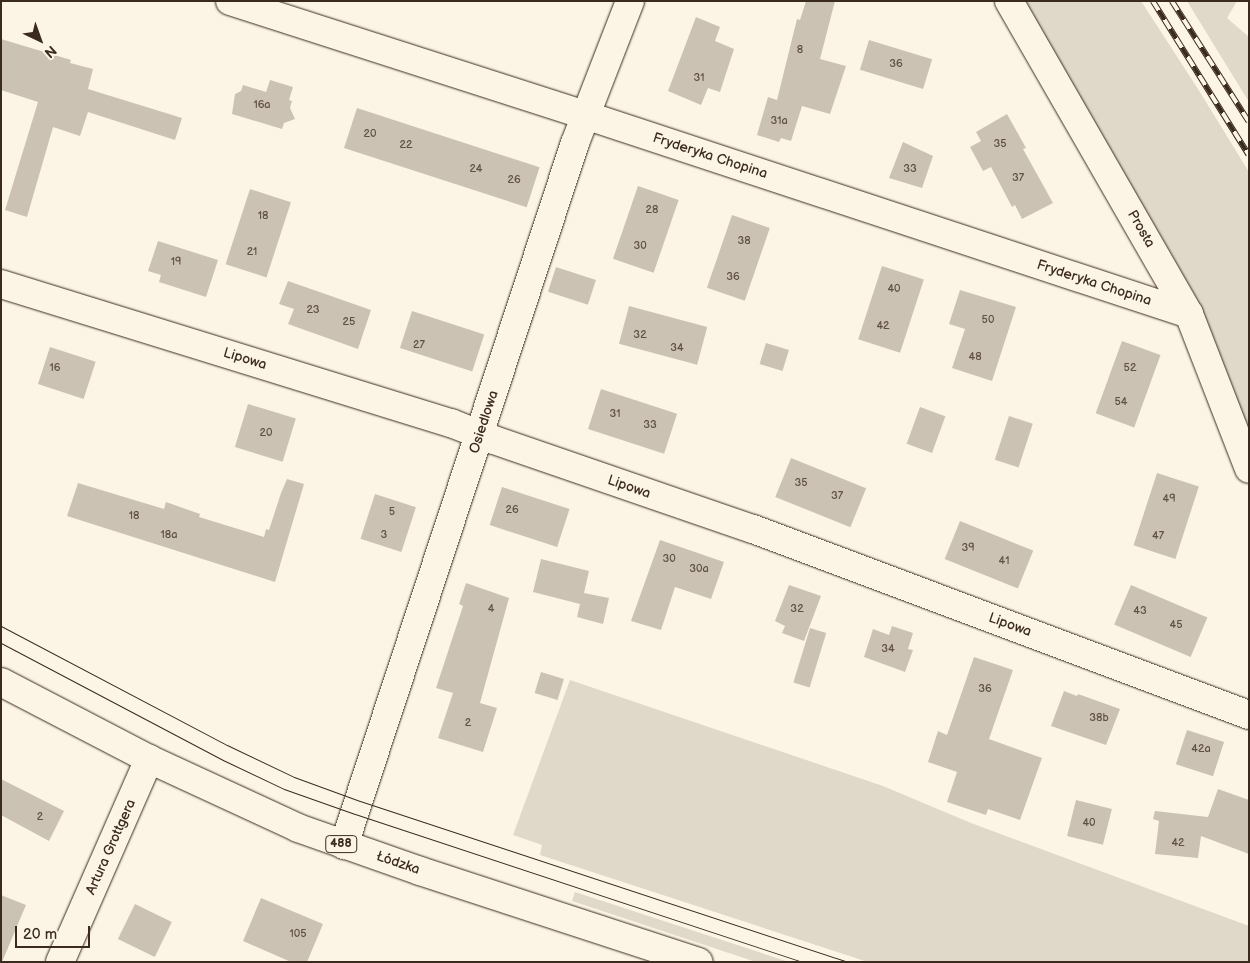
<!DOCTYPE html>
<html>
<head>
<meta charset="utf-8">
<style>
  body { margin:0 }
  #map { position:relative; width:1250px; height:963px; overflow:hidden; background:#fcf5e5; font-family:"Balsamiq Sans",sans-serif }
  div>[style] { position:absolute }
  [style*='--x'] { left:calc(var(--x)*1px); top:calc(var(--y)*1px); width:calc(var(--w)*1px); rotate:calc(var(--a)*1deg) }
  .green>* { inset:0; background:#e0d8c8 }
  .building>* { inset:0; background:#ccc2b3; transform-origin:0 0 }
  .roads { filter:drop-shadow(0 0 1px #3b2a1e) drop-shadow(0 0 1px #3b2a1e) }
  .minor>* { height:28px; margin:-14px; padding:0 14px; transform-origin:14px; border-radius:14px; background:#fcf5e5 }
  .primary>* { height:28px; margin:-14px; padding:0 14px; transform-origin:14px; border-radius:14px; background:#fcf5e5 }
  .tram>* { height:1px; margin:-0.5px; padding:0 0.5px; transform-origin:0.5px; border-radius:0.5px; background:#3b2a1e }
  .rail>* { height:5.5px; margin-top:-2.75px; transform-origin:0; background:repeating-linear-gradient(90deg,#fcf5e5 0 11px,#3b2a1e 0 22px); box-sizing:border-box; border-block:1px solid #3b2a1e }
  span { translate:-50% -50%; white-space:nowrap; text-align:center; line-height:1.15; -webkit-text-stroke:4px #fcf5e5; paint-order:stroke }
  .number-label { font-size:11px; color:#5f5043 }
  .number-label span { -webkit-text-stroke-width:0 }
  .shield-label span { padding:1px 4px; background:#fcf5e5; border:1px solid; border-radius:4px; -webkit-text-stroke-width:0 }
  .shield-label { font-size:12px; color:#3b2a1e; font-weight:700 }
  .street-label { font-size:14px; color:#3b2a1e }
  .frame { position:absolute; inset:0; border:2px solid #3b2a1e; pointer-events:none }
  .north { position:absolute; left:15px; top:15px; width:50px; height:50px; -webkit-text-stroke:4px #fcf5e5; paint-order:stroke; rotate:138deg; font-size:14px; font-weight:700; line-height:20px; text-align:center; color:#3b2a1e }
  .north::after { content:''; display:block; margin:auto; width:18px; height:22px; background:#3b2a1e; clip-path:polygon(50% 0,100% 100%,50% 72%,0 100%) }
  .scale { position:absolute; left:15px; top:926px; width:75px; height:22px; box-sizing:border-box; border:2px solid #3b2a1e; border-top:0; padding-left:6px; font-size:15px; line-height:18px; white-space:nowrap; color:#3b2a1e; -webkit-text-stroke:4px #fcf5e5; paint-order:stroke }
</style>
</head>
<body>
<div id="map">
  <div class="green">
    <i style="clip-path:polygon(1018px 1px,1141px 1px,1198px 89px,1249px 172px,1249px 441px)"></i>
    <i style="clip-path:polygon(1187px 1px,1237px 1px,1227px 18px,1249px 37px,1249px 102px)"></i>
    <i style="clip-path:polygon(570px 680px,883px 786px,971px 823px,1249px 926px,1249px 962px,868px 962px,540px 855px,542px 845px,513px 835px)"></i>
    <i style="clip-path:polygon(575px 892px,789px 962px,756px 962px,572px 901px)"></i>
  </div>
  <div class="building">
    <i style="clip-path:polygon(806px 1px,835px 1px,820px 59px,846px 66px,830px 114px,802px 106px,791px 141px,781px 138px,779px 142px,757px 135px,768px 97px,777px 100px,797px 19px,800px 20px)"></i>
    <i style="clip-path:polygon(696px 17px,720px 27px,715px 41px,734px 49px,720px 92px,708px 88px,701px 105px,668px 91px)"></i>
    <i style="clip-path:polygon(1px 39px,71px 60px,70px 63px,93px 69px,88px 89px,182px 118px,175px 140px,88px 112px,80px 136px,53px 127px,27px 217px,5px 210px,38px 102px,1px 90px)"></i>
    <i style="left:869px;top:40px;width:66px;height:31px;rotate:17deg"></i>
    <i style="clip-path:polygon(270px 80px,293px 87px,289px 100px,292px 101px,290px 108px,295px 119px,284px 123px,282px 129px,232px 114px,235px 94px,241px 91px,243px 85px,266px 92px)"></i>
    <i style="left:357px;top:108px;width:192px;height:42px;rotate:18deg"></i>
    <i style="clip-path:polygon(1007px 114px,1026px 148px,1023px 149px,1053px 203px,1022px 219px,1015px 205px,1012px 207px,991px 167px,983px 171px,970px 147px,981px 141px,976px 132px)"></i>
    <i style="clip-path:polygon(903px 142px,933px 156px,922px 188px,889px 178px)"></i>
    <i style="left:638px;top:186px;width:43px;height:77px;rotate:19deg"></i>
    <i style="left:250px;top:189px;width:43px;height:79px;rotate:18deg"></i>
    <i style="left:732px;top:215px;width:40px;height:77px;rotate:19deg"></i>
    <i style="clip-path:polygon(158px 241px,218px 260px,206px 297px,159px 282px,161px 275px,148px 271px)"></i>
    <i style="left:882px;top:266px;width:44px;height:77px;rotate:18deg"></i>
    <i style="left:556px;top:267px;width:42px;height:26px;rotate:18deg"></i>
    <i style="clip-path:polygon(288px 281px,371px 310px,358px 349px,288px 324px,294px 309px,279px 304px)"></i>
    <i style="clip-path:polygon(960px 290px,1016px 307px,992px 381px,952px 368px,965px 329px,949px 324px)"></i>
    <i style="left:629px;top:306px;width:81px;height:39px;rotate:15deg"></i>
    <i style="left:412px;top:311px;width:76px;height:39px;rotate:18deg"></i>
    <i style="left:1122px;top:341px;width:41px;height:77px;rotate:20deg"></i>
    <i style="left:766px;top:343px;width:24px;height:22px;rotate:17deg"></i>
    <i style="left:50px;top:347px;width:48px;height:39px;rotate:18deg"></i>
    <i style="left:601px;top:389px;width:80px;height:42px;rotate:18deg"></i>
    <i style="left:248px;top:404px;width:50px;height:45px;rotate:17deg"></i>
    <i style="left:920px;top:407px;width:27px;height:39px;rotate:20deg"></i>
    <i style="left:1009px;top:416px;width:25px;height:46px;rotate:18deg"></i>
    <i style="left:791px;top:458px;width:81px;height:42px;rotate:22deg"></i>
    <i style="left:1157px;top:473px;width:44px;height:76px;rotate:18deg"></i>
    <i style="clip-path:polygon(287px 479px,304px 484px,275px 582px,67px 516px,78px 483px,164px 509px,166px 502px,200px 514px,199px 517px,264px 537px,266px 529px,269px 530px,281px 493px)"></i>
    <i style="left:502px;top:487px;width:71px;height:40px;rotate:18deg"></i>
    <i style="left:375px;top:494px;width:43px;height:47px;rotate:18deg"></i>
    <i style="left:960px;top:521px;width:79px;height:41px;rotate:22deg"></i>
    <i style="clip-path:polygon(660px 540px,724px 562px,711px 599px,675px 587px,661px 630px,631px 621px)"></i>
    <i style="clip-path:polygon(541px 559px,589px 571px,584px 593px,609px 598px,603px 624px,577px 617px,580px 604px,533px 592px)"></i>
    <i style="clip-path:polygon(466px 583px,509px 598px,480px 703px,497px 708px,483px 752px,438px 738px,453px 693px,436px 688px,463px 606px,459px 604px)"></i>
    <i style="clip-path:polygon(789px 585px,821px 596px,804px 641px,782px 633px,785px 626px,775px 621px)"></i>
    <i style="left:1131px;top:585px;width:83px;height:43px;rotate:23deg"></i>
    <i style="clip-path:polygon(892px 626px,913px 633px,908px 649px,913px 650px,905px 672px,864px 657px,873px 629px,889px 635px)"></i>
    <i style="left:810px;top:628px;width:17px;height:57px;rotate:17deg"></i>
    <i style="clip-path:polygon(974px 657px,1013px 670px,989px 739px,1042px 758px,1020px 820px,988px 809px,986px 815px,947px 802px,957px 772px,928px 762px,938px 731px,947px 735px)"></i>
    <i style="left:541px;top:672px;width:24px;height:22px;rotate:17deg"></i>
    <i style="clip-path:polygon(1064px 691px,1077px 696px,1078px 694px,1120px 709px,1106px 745px,1051px 726px)"></i>
    <i style="left:1187px;top:730px;width:39px;height:36px;rotate:18deg"></i>
    <i style="clip-path:polygon(1px 779px,64px 811px,49px 841px,1px 815px)"></i>
    <i style="clip-path:polygon(1218px 789px,1249px 800px,1249px 854px,1201px 836px,1198px 858px,1155px 854px,1159px 821px,1153px 819px,1155px 811px,1208px 817px)"></i>
    <i style="left:1076px;top:800px;width:37px;height:37px;rotate:14deg"></i>
    <i style="clip-path:polygon(1px 895px,26px 905px,2px 962px,1px 962px)"></i>
    <i style="clip-path:polygon(261px 898px,323px 924px,307px 962px,291px 962px,243px 941px)"></i>
    <i style="left:135px;top:904px;width:41px;height:39px;rotate:26deg"></i>
  </div>
  <div class="roads">
    <div class="minor">
      <i style="--x:230;--y:1;--w:373;--a:17.8"></i>
      <i style="--x:585;--y:115;--w:636;--a:18.24"></i>
      <i style="--x:1009;--y:1;--w:361;--a:60.1"></i>
      <i style="--x:1189;--y:314;--w:166;--a:68.8"></i>
      <i style="--x:1;--y:284;--w:471;--a:17.2"></i>
      <i style="--x:451;--y:423;--w:46;--a:21.6"></i>
      <i style="--x:494;--y:440;--w:274;--a:19"></i>
      <i style="--x:753;--y:529;--w:530;--a:20.56"></i>
      <i style="--x:344;--y:845;--w:739;--a:-71.79"></i>
      <i style="--x:575;--y:143;--w:152;--a:-68.8"></i>
      <i style="--x:60;--y:962;--w:222;--a:-66.3"></i>
    </div>
    <div class="primary">
      <i style="--x:1;--y:682;--w:167;--a:27.5"></i>
      <i style="--x:149;--y:759;--w:164;--a:24.8"></i>
      <i style="--x:298;--y:828;--w:129;--a:19.4"></i>
      <i style="--x:420;--y:871;--w:293;--a:18.1"></i>
    </div>
  </div>
  <div class="tram">
    <i style="--x:1;--y:626;--w:255;--a:27.8"></i>
    <i style="--x:227;--y:745;--w:74;--a:25.5"></i>
    <i style="--x:294;--y:777;--w:70;--a:20"></i>
    <i style="--x:360;--y:801;--w:514;--a:18.26"></i>
    <i style="--x:1;--y:643;--w:253;--a:27.8"></i>
    <i style="--x:225;--y:761;--w:65;--a:25.4"></i>
    <i style="--x:284;--y:789;--w:75;--a:19.4"></i>
    <i style="--x:355;--y:814;--w:471;--a:18.3"></i>
  </div>
  <div class="rail">
    <i style="--x:1153;--y:1;--w:181;--a:58.1"></i>
    <i style="--x:1172;--y:1;--w:143;--a:57.5"></i>
  </div>
  <div class="number-label">
    <span style="left:800px;top:50px">8</span>
    <span style="left:896px;top:64px">36</span>
    <span style="left:699px;top:78px">31</span>
    <span style="left:262px;top:105px">16a</span>
    <span style="left:779px;top:121px">31a</span>
    <span style="left:370px;top:134px">20</span>
    <span style="left:1000px;top:144px">35</span>
    <span style="left:406px;top:145px">22</span>
    <span style="left:476px;top:169px">24</span>
    <span style="left:910px;top:169px">33</span>
    <span style="left:1018px;top:178px">37</span>
    <span style="left:514px;top:180px">26</span>
    <span style="left:652px;top:210px">28</span>
    <span style="left:263px;top:216px">18</span>
    <span style="left:744px;top:241px">38</span>
    <span style="left:640px;top:246px">30</span>
    <span style="left:252px;top:252px">21</span>
    <span style="left:176px;top:262px">19</span>
    <span style="left:733px;top:277px">36</span>
    <span style="left:894px;top:289px">40</span>
    <span style="left:313px;top:310px">23</span>
    <span style="left:988px;top:320px">50</span>
    <span style="left:349px;top:322px">25</span>
    <span style="left:883px;top:326px">42</span>
    <span style="left:640px;top:335px">32</span>
    <span style="left:419px;top:345px">27</span>
    <span style="left:677px;top:348px">34</span>
    <span style="left:975px;top:357px">48</span>
    <span style="left:55px;top:368px">16</span>
    <span style="left:1130px;top:368px">52</span>
    <span style="left:1121px;top:402px">54</span>
    <span style="left:615px;top:414px">31</span>
    <span style="left:650px;top:425px">33</span>
    <span style="left:266px;top:433px">20</span>
    <span style="left:801px;top:483px">35</span>
    <span style="left:837px;top:496px">37</span>
    <span style="left:1169px;top:499px">49</span>
    <span style="left:512px;top:510px">26</span>
    <span style="left:392px;top:512px">5</span>
    <span style="left:134px;top:516px">18</span>
    <span style="left:169px;top:535px">18a</span>
    <span style="left:384px;top:535px">3</span>
    <span style="left:1158px;top:536px">47</span>
    <span style="left:968px;top:548px">39</span>
    <span style="left:669px;top:559px">30</span>
    <span style="left:1004px;top:561px">41</span>
    <span style="left:699px;top:569px">30a</span>
    <span style="left:491px;top:609px">4</span>
    <span style="left:797px;top:609px">32</span>
    <span style="left:1140px;top:611px">43</span>
    <span style="left:1176px;top:625px">45</span>
    <span style="left:888px;top:649px">34</span>
    <span style="left:985px;top:689px">36</span>
    <span style="left:1099px;top:718px">38b</span>
    <span style="left:468px;top:723px">2</span>
    <span style="left:1201px;top:749px">42a</span>
    <span style="left:40px;top:817px">2</span>
    <span style="left:1089px;top:823px">40</span>
    <span style="left:1178px;top:843px">42</span>
    <span style="left:298px;top:934px">105</span>
  </div>
  <div class="shield-label">
    <span style="left:341px;top:844px">488</span>
  </div>
  <div class="street-label">
    <span style="left:710px;top:156px;rotate:18deg">Fryderyka Chopina</span>
    <span style="left:1141px;top:229px;rotate:60deg">Prosta</span>
    <span style="left:1094px;top:283px;rotate:18deg">Fryderyka Chopina</span>
    <span style="left:245px;top:359px;rotate:17deg">Lipowa</span>
    <span style="left:484px;top:422px;rotate:-72deg">Osiedlowa</span>
    <span style="left:629px;top:487px;rotate:19deg">Lipowa</span>
    <span style="left:1010px;top:625px;rotate:20deg">Lipowa</span>
    <span style="left:111px;top:847px;rotate:-66deg">Artura Grottgera</span>
    <span style="left:398px;top:863px;rotate:19deg">Łódzka</span>
  </div>
  <div class="frame"></div>
  <div class="north">N</div>
  <div class="scale">20 m</div>
</div>
</body>
</html>
